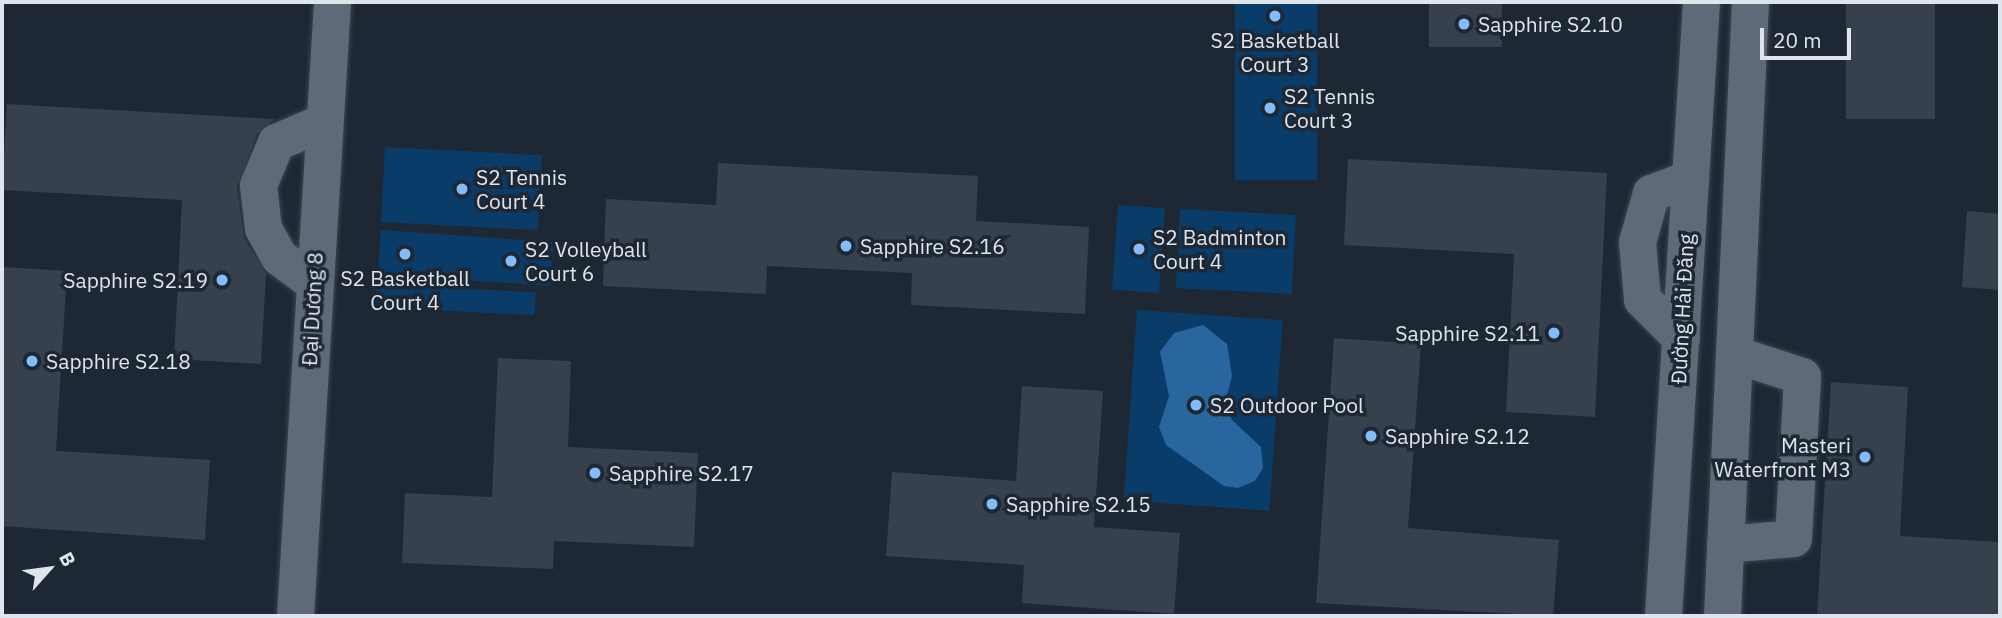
<!DOCTYPE html>
<html>
<head>
<meta charset="utf-8">
<style>
  body { margin:0 }
  #map { position:relative; width:2002px; height:618px; overflow:hidden; background:#1e2834; font-family:"IBM Plex Sans",sans-serif }
  div>[style] { position:absolute }
  [style*='--x'] { left:calc(var(--x)*1px); top:calc(var(--y)*1px); width:calc(var(--w)*1px); rotate:calc(var(--a)*1deg) }
  .green>* { inset:0; background:#093c69; transform-origin:0 0 }
  .water>* { inset:0; background:#29659f }
  .building>* { inset:0; background:#36414d; transform-origin:0 0 }
  .roads { filter:drop-shadow(0 0 2px #3b444d) drop-shadow(0 0 2px #3b444d) }
  .minor>* { height:37px; margin:-18.5px; padding:0 18.5px; transform-origin:18.5px; border-radius:18.5px; background:#5e6a77 }
  .dots>* { width:19px; height:19px; translate:-50% -50%; box-sizing:border-box; border:4px solid #1e2834; border-radius:50% }
  span { translate:-50% -50%; white-space:nowrap; text-align:center; line-height:1.15; -webkit-text-stroke:7px #1e2834; paint-order:stroke }
  .poi-label { font-size:21px; color:#dee5ed }
  .left { translate:0 -50%; text-align:left }
  .right { translate:-100% -50%; text-align:right }
  .street-label { font-size:21px; color:#dee5ed }
  .frame { position:absolute; inset:0; border:4px solid #dee5ed; pointer-events:none }
  .north { position:absolute; left:14px; top:534px; width:70px; height:70px; -webkit-text-stroke:5px #1e2834; paint-order:stroke; rotate:62deg; font-size:19px; font-weight:700; line-height:28px; text-align:center; color:#dee5ed }
  .north::after { content:''; display:block; margin:auto; width:24px; height:32px; background:#dee5ed; clip-path:polygon(50% 0,100% 100%,50% 72%,0 100%) }
  .scale { position:absolute; left:1760px; top:28px; width:91px; height:32px; box-sizing:border-box; border:4px solid #dee5ed; border-top:0; padding-left:9px; font-size:21px; line-height:24px; white-space:nowrap; color:#dee5ed; -webkit-text-stroke:5px #1e2834; paint-order:stroke }
</style>
</head>
<body>
<div id="map">
  <div class="green">
    <i style="left:1235px;top:2px;width:82px;height:178px"></i>
    <i style="left:385px;top:147px;width:157px;height:75px;rotate:3deg"></i>
    <i style="left:1118px;top:205px;width:47px;height:85px;rotate:4deg"></i>
    <i style="left:1180px;top:209px;width:116px;height:79px;rotate:3deg"></i>
    <i style="left:381px;top:230px;width:173px;height:44px;rotate:4deg"></i>
    <i style="left:377px;top:284px;width:159px;height:23px;rotate:3deg"></i>
    <i style="left:1137px;top:310px;width:146px;height:191px;rotate:4deg"></i>
  </div>
  <div class="water">
    <i style="clip-path:polygon(1203px 325px,1227px 344px,1232px 376px,1225px 403px,1232px 420px,1261px 447px,1263px 468px,1255px 481px,1238px 488px,1224px 486px,1166px 445px,1159px 427px,1169px 396px,1160px 352px,1174px 333px)"></i>
  </div>
  <div class="building">
    <i style="left:1429px;top:2px;width:73px;height:45px"></i>
    <i style="left:1846px;top:2px;width:89px;height:117px"></i>
    <i style="clip-path:polygon(7px 104px,274px 119px,257px 134px,237px 187px,244px 238px,266px 273px,261px 364px,174px 359px,182px 200px,2px 190px)"></i>
    <i style="clip-path:polygon(1348px 159px,1607px 173px,1595px 417px,1506px 412px,1514px 254px,1344px 245px)"></i>
    <i style="clip-path:polygon(718px 163px,978px 176px,976px 221px,1089px 227px,1085px 314px,911px 305px,912px 273px,767px 266px,766px 294px,603px 286px,606px 199px,716px 205px)"></i>
    <i style="clip-path:polygon(1967px 211px,2000px 214px,2000px 290px,1962px 287px)"></i>
    <i style="clip-path:polygon(2px 267px,67px 271px,56px 451px,210px 460px,205px 540px,2px 526px)"></i>
    <i style="clip-path:polygon(1334px 338px,1421px 344px,1408px 528px,1559px 540px,1553px 616px,1316px 603px)"></i>
    <i style="clip-path:polygon(498px 358px,571px 361px,568px 447px,698px 453px,694px 547px,554px 541px,553px 569px,402px 563px,405px 493px,492px 497px)"></i>
    <i style="clip-path:polygon(1831px 382px,1908px 387px,1900px 536px,2000px 542px,2000px 616px,1817px 616px)"></i>
    <i style="clip-path:polygon(1022px 386px,1103px 391px,1094px 527px,1180px 533px,1174px 614px,1022px 603px,1024px 565px,886px 556px,892px 472px,1016px 481px)"></i>
  </div>
  <div class="roads">
    <div class="minor">
      <i style="--x:313;--y:282;--w:42;--a:-143.7"></i>
      <i style="--x:279;--y:257;--w:33;--a:-119"></i>
      <i style="--x:263;--y:228;--w:43;--a:-96.6"></i>
      <i style="--x:258;--y:185;--w:47;--a:-67.3"></i>
      <i style="--x:276;--y:142;--w:51;--a:-23.1"></i>
      <i style="--x:1681;--y:338;--w:55;--a:-135"></i>
      <i style="--x:1642;--y:299;--w:57;--a:-95"></i>
      <i style="--x:1637;--y:242;--w:51;--a:-74.1"></i>
      <i style="--x:1651;--y:193;--w:42;--a:-21"></i>
      <i style="--x:1725;--y:544;--w:68;--a:-5"></i>
      <i style="--x:1793;--y:538;--w:162;--a:-86.8"></i>
      <i style="--x:1802;--y:376;--w:71;--a:-162.1"></i>
      <i style="--x:295;--y:616;--w:615;--a:-86.55"></i>
      <i style="--x:1663;--y:616;--w:615;--a:-86.46"></i>
      <i style="--x:1722;--y:616;--w:615;--a:-87.39"></i>
    </div>
  </div>
  <div class="dots">
    <i style="left:1275px;top:16px;background:#82bcfa"></i>
    <i style="left:1464px;top:24px;background:#82bcfa"></i>
    <i style="left:1270px;top:108px;background:#82bcfa"></i>
    <i style="left:462px;top:189px;background:#82bcfa"></i>
    <i style="left:846px;top:246px;background:#82bcfa"></i>
    <i style="left:1139px;top:249px;background:#82bcfa"></i>
    <i style="left:405px;top:254px;background:#82bcfa"></i>
    <i style="left:511px;top:261px;background:#82bcfa"></i>
    <i style="left:222px;top:280px;background:#82bcfa"></i>
    <i style="left:1554px;top:333px;background:#82bcfa"></i>
    <i style="left:32px;top:361px;background:#82bcfa"></i>
    <i style="left:1196px;top:405px;background:#82bcfa"></i>
    <i style="left:1371px;top:436px;background:#82bcfa"></i>
    <i style="left:1865px;top:457px;background:#82bcfa"></i>
    <i style="left:595px;top:473px;background:#82bcfa"></i>
    <i style="left:992px;top:504px;background:#82bcfa"></i>
  </div>
  <div class="poi-label">
    <span class="left" style="left:1478px;top:24px">Sapphire S2.10</span>
    <span style="left:1275px;top:52px">S2 Basketball<br>Court 3</span>
    <span class="left" style="left:1284px;top:108px">S2 Tennis<br>Court 3</span>
    <span class="left" style="left:476px;top:189px">S2 Tennis<br>Court 4</span>
    <span class="left" style="left:1153px;top:249px">S2 Badminton<br>Court 4</span>
    <span class="left" style="left:860px;top:246px">Sapphire S2.16</span>
    <span class="left" style="left:525px;top:261px">S2 Volleyball<br>Court 6</span>
    <span style="left:405px;top:290px">S2 Basketball<br>Court 4</span>
    <span class="right" style="left:208px;top:280px">Sapphire S2.19</span>
    <span class="right" style="left:1540px;top:333px">Sapphire S2.11</span>
    <span class="left" style="left:46px;top:361px">Sapphire S2.18</span>
    <span class="left" style="left:1210px;top:405px">S2 Outdoor Pool</span>
    <span class="left" style="left:1385px;top:436px">Sapphire S2.12</span>
    <span class="right" style="left:1851px;top:457px">Masteri<br>Waterfront M3</span>
    <span class="left" style="left:609px;top:473px">Sapphire S2.17</span>
    <span class="left" style="left:1006px;top:504px">Sapphire S2.15</span>
  </div>
  <div class="street-label">
    <span style="left:312px;top:309px;rotate:-87deg">Đại Dương 8</span>
    <span style="left:1682px;top:309px;rotate:-87deg">Đường Hải Đăng</span>
  </div>
  <div class="frame"></div>
  <div class="north">B</div>
  <div class="scale">20 m</div>
</div>
</body>
</html>
